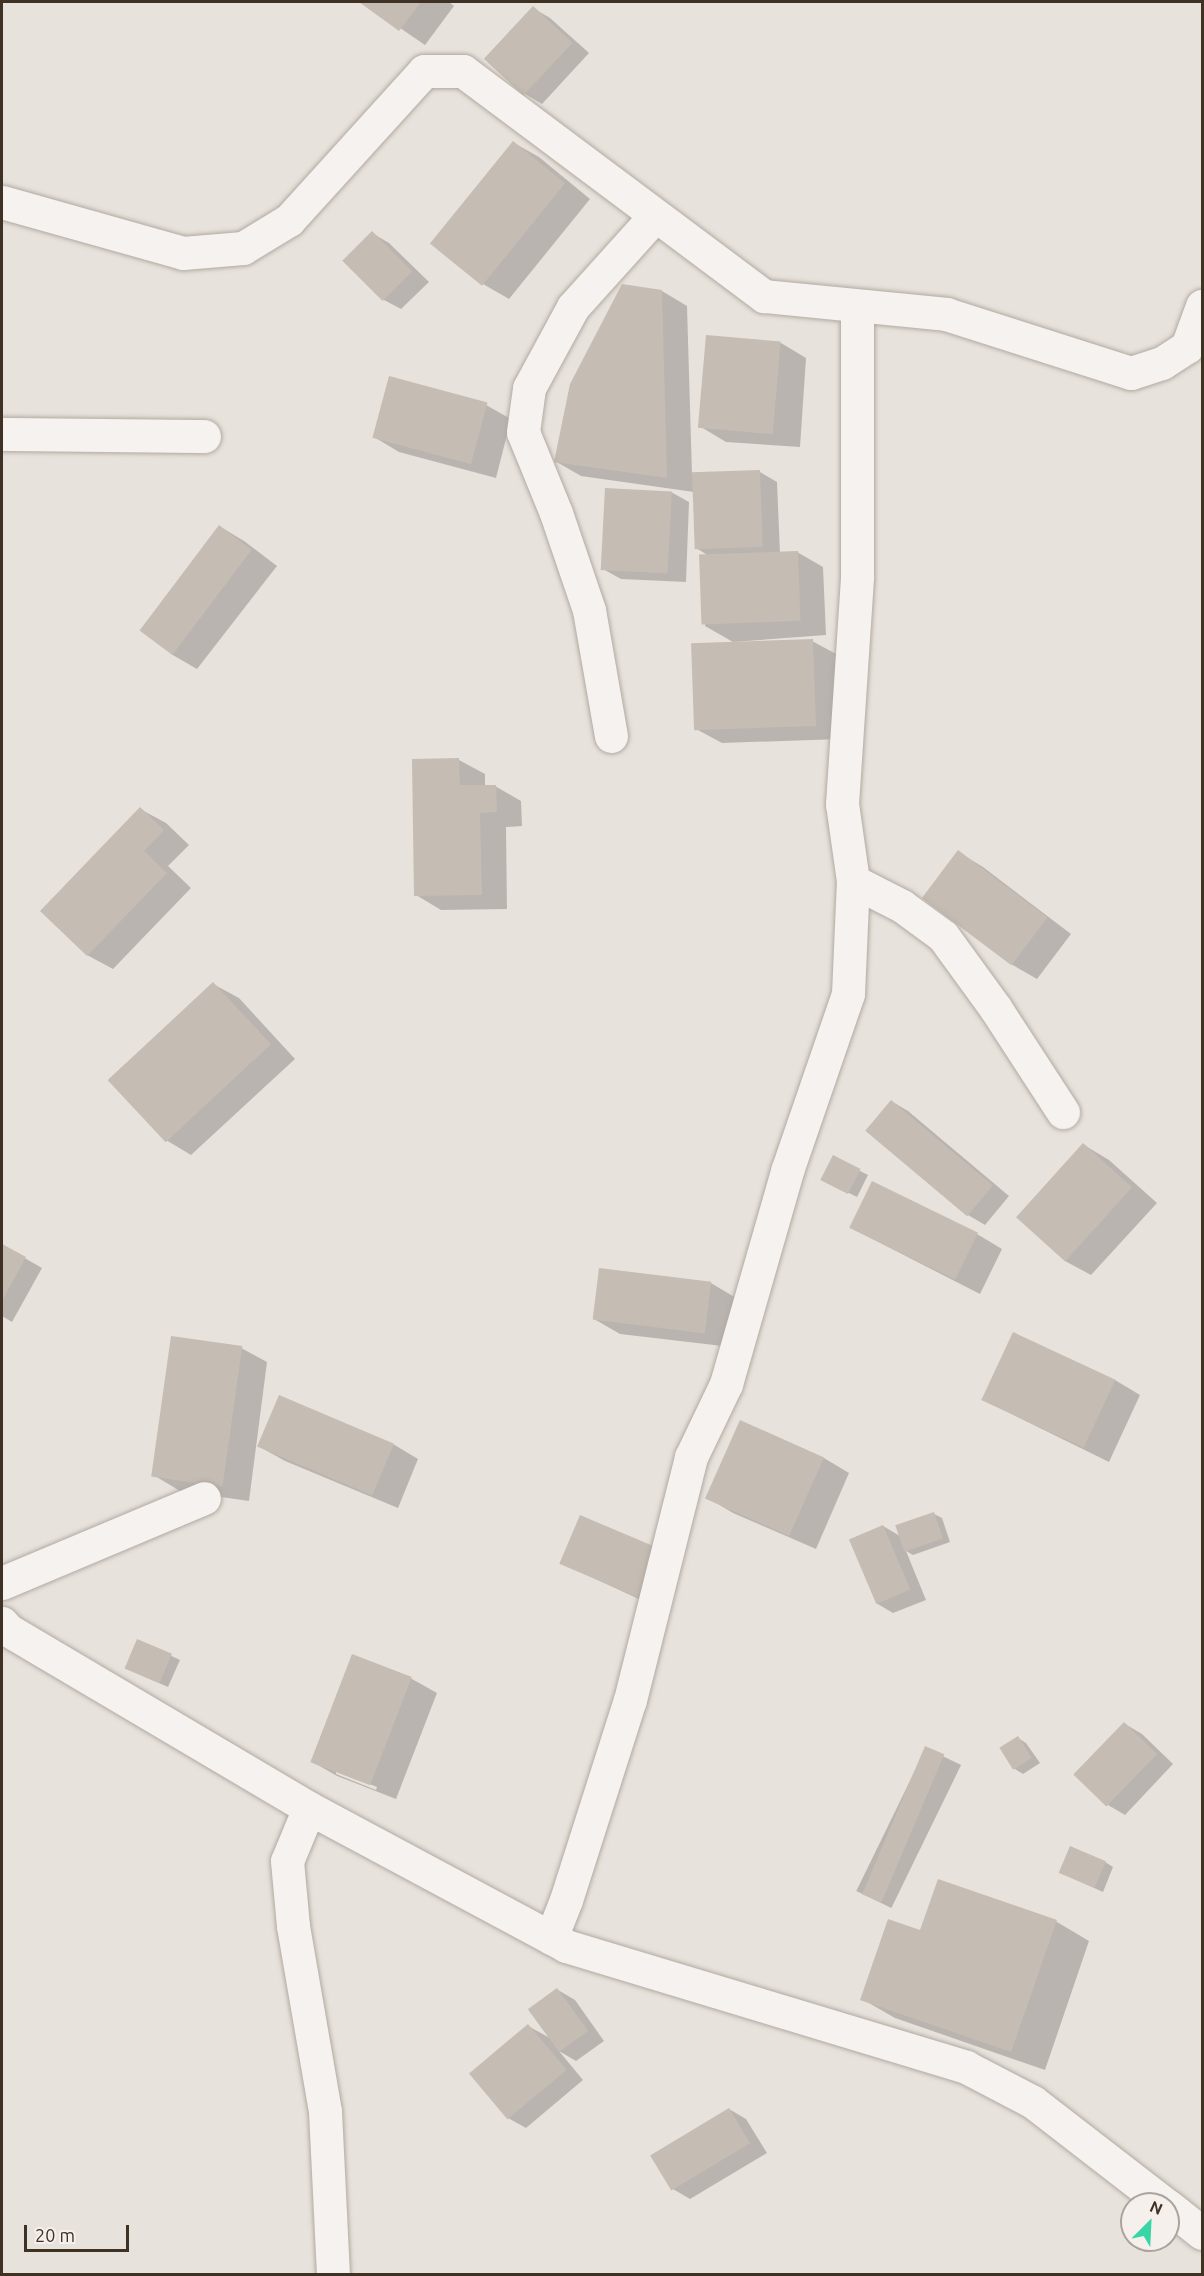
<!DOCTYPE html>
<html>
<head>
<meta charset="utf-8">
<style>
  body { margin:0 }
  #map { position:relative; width:1204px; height:2276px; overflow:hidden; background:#e8e2dc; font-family:Ubuntu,sans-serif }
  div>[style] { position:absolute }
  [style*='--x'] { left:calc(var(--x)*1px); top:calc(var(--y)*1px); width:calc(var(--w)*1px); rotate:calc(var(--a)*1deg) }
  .shadow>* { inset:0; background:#0003; transform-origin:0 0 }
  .building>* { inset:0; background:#c5bcb3; transform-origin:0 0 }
  .roads { filter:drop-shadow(0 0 2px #b2aaa1) drop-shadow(0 0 2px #b2aaa1) }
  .minor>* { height:33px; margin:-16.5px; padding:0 16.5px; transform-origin:16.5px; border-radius:16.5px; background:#f6f2ef }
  span { translate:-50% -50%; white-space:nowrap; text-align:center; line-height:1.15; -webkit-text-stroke:5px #f5f0ec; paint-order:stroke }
  .frame { position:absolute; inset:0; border:3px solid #3f3225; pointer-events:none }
  .north { position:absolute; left:1120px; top:2192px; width:60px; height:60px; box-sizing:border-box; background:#f5f0ec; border:2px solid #aca49c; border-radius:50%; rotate:24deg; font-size:16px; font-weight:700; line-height:24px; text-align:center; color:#3f3225 }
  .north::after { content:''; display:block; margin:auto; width:21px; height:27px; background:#38d6a7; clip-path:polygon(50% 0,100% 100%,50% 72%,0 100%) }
  .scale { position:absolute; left:24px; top:2225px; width:105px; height:27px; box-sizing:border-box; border:3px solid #3f3225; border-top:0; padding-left:8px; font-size:18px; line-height:21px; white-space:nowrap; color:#3f3225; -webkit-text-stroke:4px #f5f0ec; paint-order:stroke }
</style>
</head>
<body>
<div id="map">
  <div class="shadow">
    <i style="clip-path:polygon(362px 2px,449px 2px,454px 6px,425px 45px)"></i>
    <i style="clip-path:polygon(533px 8px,550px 18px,589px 53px,542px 104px,525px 94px)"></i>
    <i style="clip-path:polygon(514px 143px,539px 157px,590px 199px,509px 299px,483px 284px,432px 243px)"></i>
    <i style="clip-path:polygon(372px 233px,389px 243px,429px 282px,401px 309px,384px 300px)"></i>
    <i style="clip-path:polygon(662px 291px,687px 306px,692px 474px,760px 472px,777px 482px,780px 553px,797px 552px,823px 567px,826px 635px,733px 642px,705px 626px,709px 556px,696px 548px,694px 492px,581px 476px,555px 461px)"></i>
    <i style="clip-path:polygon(781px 343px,806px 358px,800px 447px,726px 442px,701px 427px)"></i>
    <i style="clip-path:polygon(486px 405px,511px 419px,496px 478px,399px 452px,374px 437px)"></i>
    <i style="clip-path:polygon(671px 492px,689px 502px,686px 582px,621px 579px,603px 569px)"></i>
    <i style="clip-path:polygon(219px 526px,244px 541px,277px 566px,197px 669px,171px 654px)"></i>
    <i style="clip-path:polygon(812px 641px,838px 655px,841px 739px,722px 743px,696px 729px)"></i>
    <i style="clip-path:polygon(459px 760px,485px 774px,485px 786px,495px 786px,521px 801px,522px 826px,506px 827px,507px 909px,441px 910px,416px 895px,413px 761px)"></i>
    <i style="clip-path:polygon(140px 809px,166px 823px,189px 845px,168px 866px,191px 888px,113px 969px,87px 955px)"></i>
    <i style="clip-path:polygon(958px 852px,983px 867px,1071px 934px,1037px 979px,1011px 964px,924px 897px)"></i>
    <i style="clip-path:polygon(213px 984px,239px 998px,295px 1059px,191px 1155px,166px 1140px,109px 1079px)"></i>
    <i style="clip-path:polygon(891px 1101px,908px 1111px,1009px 1196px,985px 1225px,968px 1215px)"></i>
    <i style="clip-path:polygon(1084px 1145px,1109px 1160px,1157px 1203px,1091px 1275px,1065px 1261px)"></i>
    <i style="clip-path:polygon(860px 1171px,868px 1175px,857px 1197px,831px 1184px)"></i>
    <i style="clip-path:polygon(851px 1228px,977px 1234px,1002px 1249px,980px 1294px)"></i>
    <i style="clip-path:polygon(2px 1245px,42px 1268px,12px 1322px,2px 1316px)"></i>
    <i style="clip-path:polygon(711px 1283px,736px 1298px,731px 1347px,620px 1334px,594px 1319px)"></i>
    <i style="clip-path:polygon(241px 1348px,267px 1362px,249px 1501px,180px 1491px,155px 1476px)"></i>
    <i style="clip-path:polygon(1115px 1380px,1140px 1395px,1109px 1462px,983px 1400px)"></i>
    <i style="clip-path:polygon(741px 1422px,824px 1458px,849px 1473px,816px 1549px,733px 1513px,708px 1498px)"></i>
    <i style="clip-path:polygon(393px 1444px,418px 1459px,398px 1508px,285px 1461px,260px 1447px)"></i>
    <i style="clip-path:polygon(934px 1514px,942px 1518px,950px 1542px,913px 1555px,906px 1551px,926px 1600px,893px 1613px,876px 1603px,883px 1526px,900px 1536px)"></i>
    <i style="clip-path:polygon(658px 1550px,656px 1607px,561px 1563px)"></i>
    <i style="clip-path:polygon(138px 1640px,180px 1660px,168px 1687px,134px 1672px)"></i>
    <i style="clip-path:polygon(evenodd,353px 1656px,412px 1679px,437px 1693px,396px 1799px,337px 1776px,311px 1761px,353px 1656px,336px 1771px,377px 1787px,376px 1790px,336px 1774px,336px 1771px)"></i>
    <i style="clip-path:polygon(1125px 1724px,1142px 1734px,1173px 1764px,1125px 1815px,1108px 1805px)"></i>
    <i style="clip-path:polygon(1018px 1738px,1026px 1743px,1040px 1763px,1023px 1774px,1015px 1769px)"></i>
    <i style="left:926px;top:1748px;width:39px;height:159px;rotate:26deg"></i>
    <i style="clip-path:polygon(1105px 1862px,1113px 1867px,1103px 1892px,1061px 1873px)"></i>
    <i style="clip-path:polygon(938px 1881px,1057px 1922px,1089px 1941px,1045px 2070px,895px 2018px,862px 1999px,921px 1932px)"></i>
    <i style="clip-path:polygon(558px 1990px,575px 2000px,604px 2041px,576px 2061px,559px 2051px,583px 2080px,526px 2128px,508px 2118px,471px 2073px,528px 2026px,550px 2038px)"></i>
    <i style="clip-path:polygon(729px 2109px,746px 2119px,767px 2153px,690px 2199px,673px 2189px)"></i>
  </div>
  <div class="building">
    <i style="clip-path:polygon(359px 2px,421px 2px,399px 31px)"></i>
    <i style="left:533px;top:6px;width:54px;height:72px;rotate:43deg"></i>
    <i style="left:513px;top:141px;width:67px;height:132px;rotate:39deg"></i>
    <i style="left:372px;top:231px;width:57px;height:42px;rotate:45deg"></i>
    <i style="clip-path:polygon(622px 284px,662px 290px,667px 478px,554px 462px,570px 384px)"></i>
    <i style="left:706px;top:335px;width:75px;height:93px;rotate:5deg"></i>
    <i style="left:389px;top:376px;width:102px;height:64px;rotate:15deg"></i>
    <i style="left:760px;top:470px;width:77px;height:68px;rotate:88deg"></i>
    <i style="left:605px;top:488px;width:67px;height:82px;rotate:3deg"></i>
    <i style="left:219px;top:525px;width:41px;height:132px;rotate:37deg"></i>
    <i style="left:798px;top:551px;width:70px;height:99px;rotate:88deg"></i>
    <i style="left:813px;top:639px;width:87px;height:122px;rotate:88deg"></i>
    <i style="clip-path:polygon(459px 758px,460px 785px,496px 785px,497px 812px,480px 813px,482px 895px,414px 896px,412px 759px)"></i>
    <i style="clip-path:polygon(140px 807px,164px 830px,144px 851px,167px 873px,87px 956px,40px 911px)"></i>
    <i style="left:958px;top:850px;width:112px;height:60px;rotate:37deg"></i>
    <i style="left:213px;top:982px;width:85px;height:144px;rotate:47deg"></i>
    <i style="left:891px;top:1100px;width:133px;height:40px;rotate:40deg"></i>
    <i style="left:1083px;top:1143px;width:66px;height:100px;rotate:42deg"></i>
    <i style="left:833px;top:1155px;width:31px;height:28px;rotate:27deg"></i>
    <i style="left:872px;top:1181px;width:118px;height:52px;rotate:26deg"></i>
    <i style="clip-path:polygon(2px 1244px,26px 1257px,2px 1301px)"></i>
    <i style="left:599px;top:1268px;width:113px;height:52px;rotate:7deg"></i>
    <i style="left:1013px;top:1332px;width:113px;height:75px;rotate:25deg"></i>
    <i style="left:171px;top:1336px;width:72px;height:142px;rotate:8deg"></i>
    <i style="left:279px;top:1395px;width:125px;height:56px;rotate:23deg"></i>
    <i style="left:740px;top:1420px;width:92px;height:86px;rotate:24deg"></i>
    <i style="left:934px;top:1512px;width:28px;height:41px;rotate:71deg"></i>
    <i style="left:580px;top:1515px;width:86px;height:53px;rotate:23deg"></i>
    <i style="left:883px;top:1525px;width:70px;height:37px;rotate:67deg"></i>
    <i style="left:137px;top:1639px;width:38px;height:32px;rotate:23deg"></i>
    <i style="left:352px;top:1654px;width:64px;height:116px;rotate:21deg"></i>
    <i style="left:1124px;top:1722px;width:46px;height:73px;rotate:44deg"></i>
    <i style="left:1018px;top:1736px;width:26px;height:22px;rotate:58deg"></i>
    <i style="left:925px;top:1746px;width:21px;height:161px;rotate:23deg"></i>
    <i style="left:1070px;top:1846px;width:39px;height:29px;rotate:23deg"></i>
    <i style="clip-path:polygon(938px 1879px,1057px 1920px,1011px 2052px,860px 2000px,888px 1919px,920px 1930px)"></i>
    <i style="left:557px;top:1988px;width:53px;height:36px;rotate:54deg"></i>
    <i style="left:528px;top:2024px;width:60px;height:77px;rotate:50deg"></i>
    <i style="left:729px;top:2108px;width:41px;height:92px;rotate:59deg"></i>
  </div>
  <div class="roads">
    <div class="minor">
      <i style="--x:2;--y:202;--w:188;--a:15.7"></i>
      <i style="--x:183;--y:253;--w:60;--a:-4.8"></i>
      <i style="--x:243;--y:248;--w:54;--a:-31.3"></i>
      <i style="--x:289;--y:220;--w:201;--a:-47.8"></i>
      <i style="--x:424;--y:71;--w:39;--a:0"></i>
      <i style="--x:463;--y:71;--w:376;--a:36.8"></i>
      <i style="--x:764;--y:296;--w:183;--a:5.6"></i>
      <i style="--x:946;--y:314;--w:194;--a:17.7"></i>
      <i style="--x:1131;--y:373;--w:33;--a:-18"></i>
      <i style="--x:1162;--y:363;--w:30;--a:-33"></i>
      <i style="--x:1187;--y:347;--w:44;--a:-69.9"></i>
      <i style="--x:2;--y:434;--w:202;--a:0.6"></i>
      <i style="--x:611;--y:736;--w:128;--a:-99.9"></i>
      <i style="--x:589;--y:610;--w:102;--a:-108.8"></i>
      <i style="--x:556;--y:513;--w:87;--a:-112.2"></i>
      <i style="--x:523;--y:432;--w:44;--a:-82.2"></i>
      <i style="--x:529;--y:388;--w:92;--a:-61.5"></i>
      <i style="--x:573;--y:307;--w:122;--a:-48"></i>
      <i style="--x:853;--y:881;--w:55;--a:27"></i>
      <i style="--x:902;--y:906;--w:51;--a:36.2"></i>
      <i style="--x:943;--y:936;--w:90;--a:54"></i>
      <i style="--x:996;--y:1009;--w:123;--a:57"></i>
      <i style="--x:2;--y:1583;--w:219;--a:-22.8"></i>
      <i style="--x:2;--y:1623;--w:9;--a:49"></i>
      <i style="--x:8;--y:1630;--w:350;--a:30.6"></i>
      <i style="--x:309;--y:1808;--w:292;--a:28.2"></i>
      <i style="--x:566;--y:1946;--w:418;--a:16.8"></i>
      <i style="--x:966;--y:2067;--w:76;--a:27.6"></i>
      <i style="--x:1033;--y:2102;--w:167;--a:37.7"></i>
      <i style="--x:309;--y:1808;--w:57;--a:112.5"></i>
      <i style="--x:287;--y:1861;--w:65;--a:84.7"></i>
      <i style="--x:293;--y:1926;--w:188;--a:80.2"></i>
      <i style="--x:325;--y:2111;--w:163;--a:87.2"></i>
      <i style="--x:551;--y:1938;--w:41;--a:-68.5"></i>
      <i style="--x:566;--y:1900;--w:210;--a:-72.3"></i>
      <i style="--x:630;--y:1700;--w:251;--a:-75.9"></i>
      <i style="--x:691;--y:1457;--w:81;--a:-64.4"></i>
      <i style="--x:726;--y:1384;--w:222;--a:-74"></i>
      <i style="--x:787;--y:1171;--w:187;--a:-71"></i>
      <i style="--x:848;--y:994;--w:113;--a:-87.5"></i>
      <i style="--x:853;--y:881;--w:78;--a:-98.1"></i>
      <i style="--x:842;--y:804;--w:228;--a:-86.2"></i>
      <i style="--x:857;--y:576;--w:270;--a:-90"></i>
      <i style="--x:1168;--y:2206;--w:43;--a:38.5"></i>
    </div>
  </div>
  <div class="frame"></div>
  <div class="north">N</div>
  <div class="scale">20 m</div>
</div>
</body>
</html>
